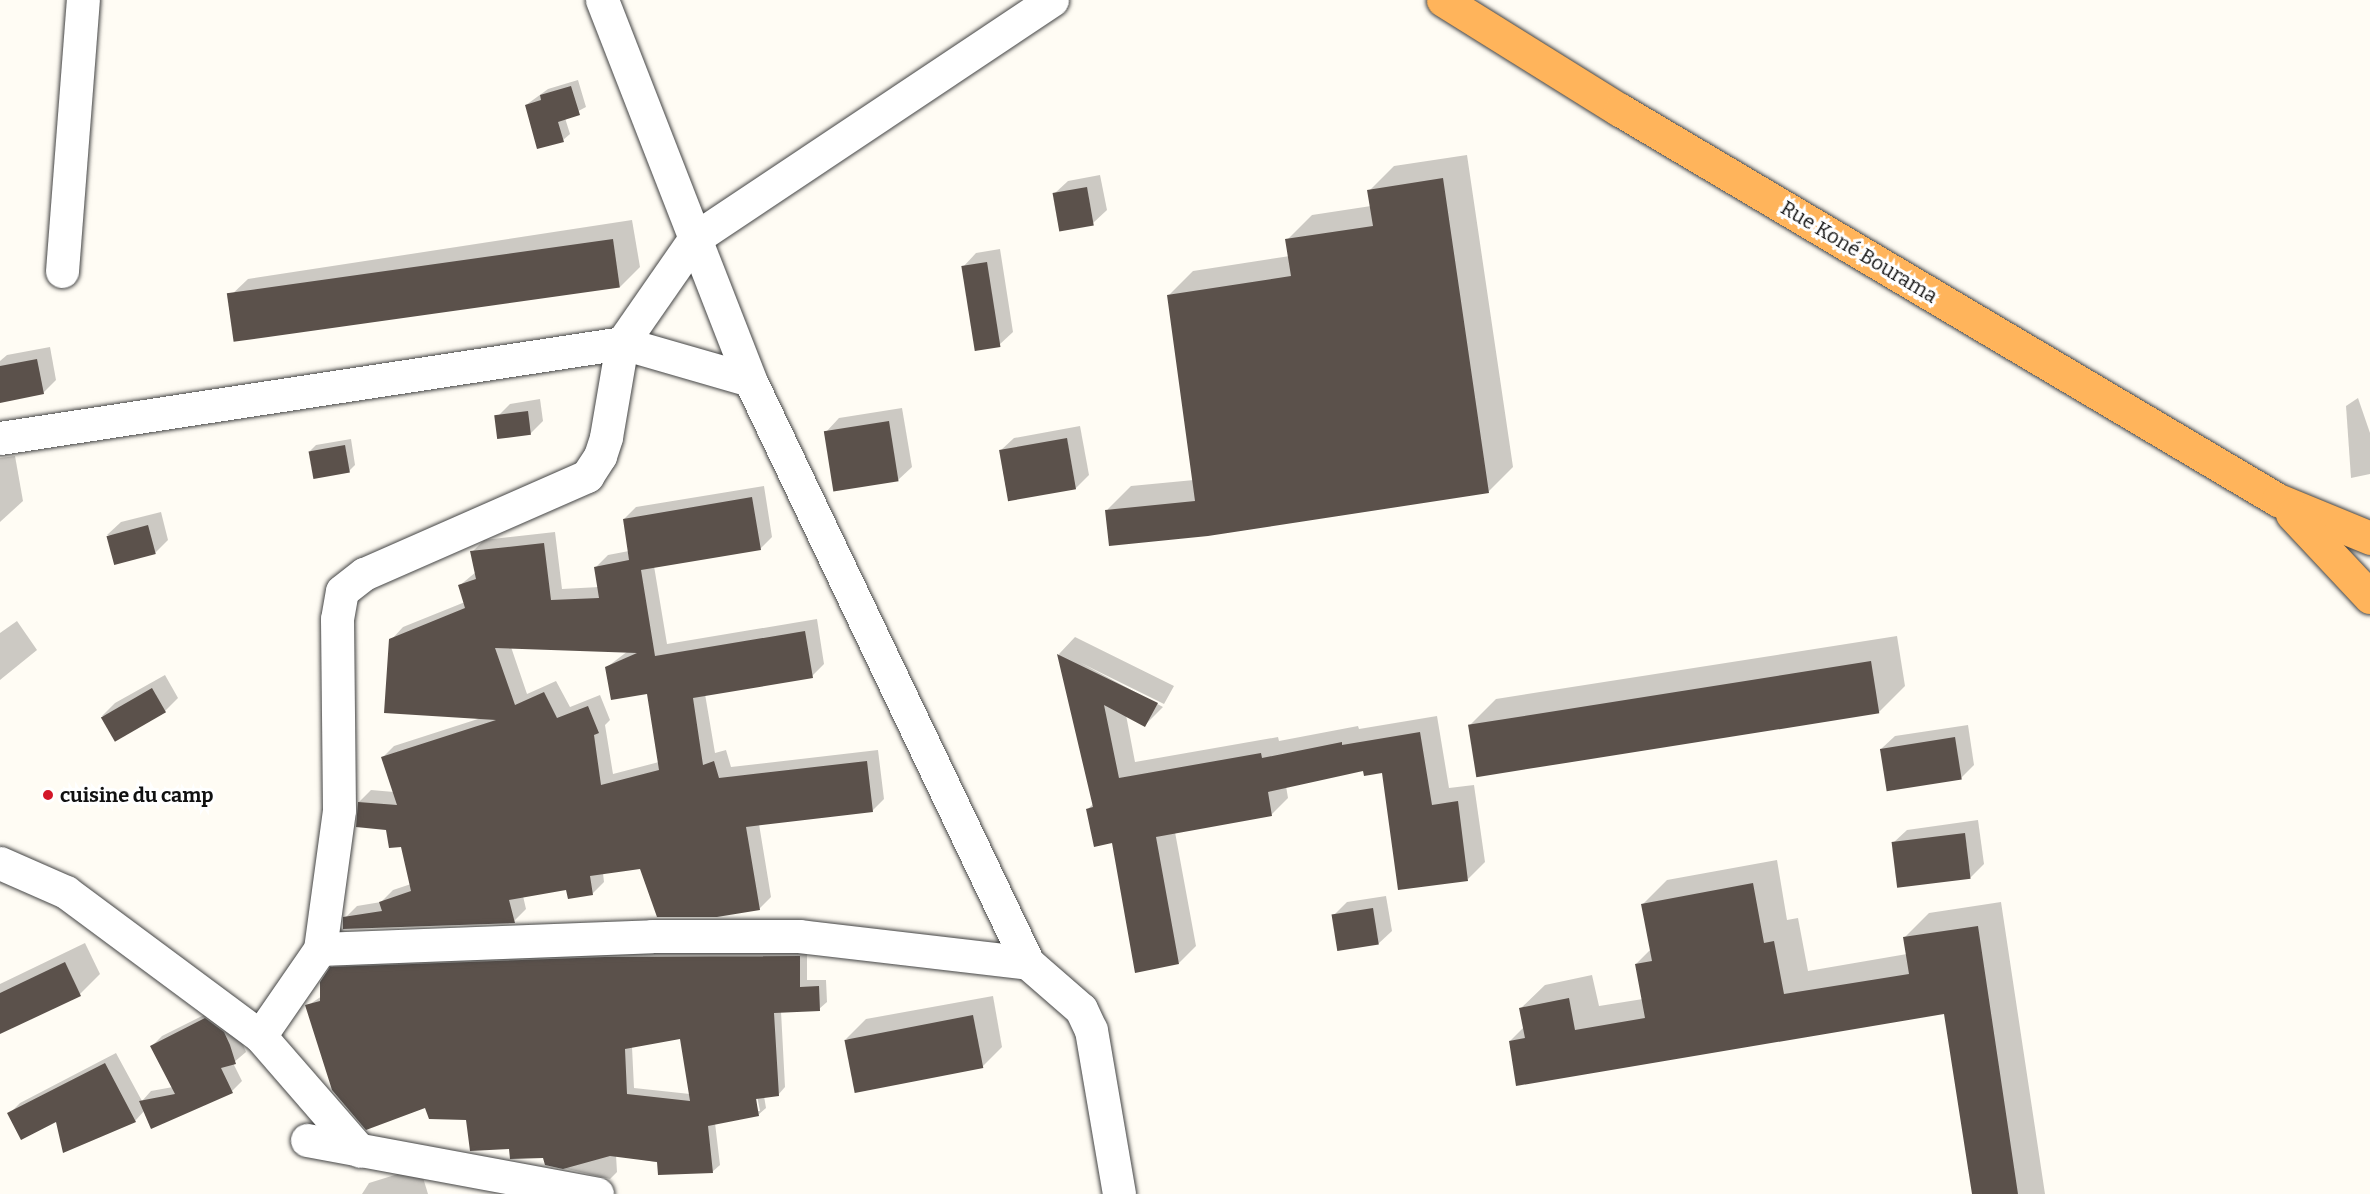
<!DOCTYPE html>
<html>
<head>
<meta charset="utf-8">
<style>
  body { margin:0 }
  #map { position:relative; width:2370px; height:1194px; overflow:hidden; background:#fffcf4; font-family:Bitter,serif }
  div>[style] { position:absolute }
  [style*='--x'] { left:calc(var(--x)*1px); top:calc(var(--y)*1px); width:calc(var(--w)*1px); rotate:calc(var(--a)*1deg) }
  .shadow>* { inset:0; background:#0003 }
  .building>* { inset:0; background:#5b514b; transform-origin:0 0 }
  .roads { filter:drop-shadow(0 0 2px #444) drop-shadow(0 0 2px #444) }
  .minor>* { height:33px; margin:-16.5px; padding:0 16.5px; transform-origin:16.5px; border-radius:16.5px; background:#fff }
  .trunk>* { height:33px; margin:-16.5px; padding:0 16.5px; transform-origin:16.5px; border-radius:16.5px; background:#ffb45b }
  .dots>* { width:16px; height:16px; translate:-50% -50%; box-sizing:border-box; border:3px solid #fff; border-radius:50% }
  span { translate:-50% -50%; white-space:nowrap; text-align:center; line-height:1.15; -webkit-text-stroke:6px #fff; paint-order:stroke }
  .street-label { font-size:20px; color:#111 }
  .poi-label { font-size:20px; color:#111; font-weight:700 }
  .left { translate:0 -50%; text-align:left }
</style>
</head>
<body>
<div id="map">
  <div class="shadow">
    <i style="clip-path:polygon(578px 80px,586px 107px,565px 118px,570px 134px,563px 140px,526px 105px,548px 89px)"></i>
    <i style="clip-path:polygon(1467px 155px,1513px 467px,1488px 492px,1107px 510px,1131px 486px,1194px 480px,1169px 295px,1193px 271px,1290px 256px,1287px 240px,1312px 215px,1371px 206px,1369px 191px,1394px 166px)"></i>
    <i style="clip-path:polygon(1100px 175px,1107px 210px,1093px 223px,1054px 194px,1068px 181px)"></i>
    <i style="clip-path:polygon(632px 220px,640px 267px,620px 287px,228px 298px,248px 279px)"></i>
    <i style="clip-path:polygon(1000px 249px,1013px 332px,999px 345px,963px 267px,976px 253px)"></i>
    <i style="clip-path:polygon(50px 347px,56px 380px,43px 393px,0 401px,0 361px,7px 355px)"></i>
    <i style="clip-path:polygon(2358px 398px,2370px 433px,2370px 474px,2351px 478px,2346px 406px)"></i>
    <i style="clip-path:polygon(540px 399px,543px 421px,530px 434px,497px 417px,510px 404px)"></i>
    <i style="clip-path:polygon(902px 408px,912px 467px,898px 480px,826px 432px,839px 418px)"></i>
    <i style="clip-path:polygon(1080px 426px,1089px 475px,1076px 488px,1000px 451px,1014px 438px)"></i>
    <i style="clip-path:polygon(351px 439px,355px 465px,349px 471px,310px 451px,316px 445px)"></i>
    <i style="clip-path:polygon(15px 456px,23px 501px,0 522px,0 458px)"></i>
    <i style="clip-path:polygon(evenodd,764px 486px,772px 537px,760px 549px,654px 566px,667px 644px,817px 619px,824px 664px,812px 676px,705px 694px,715px 753px,726px 750px,731px 767px,878px 750px,884px 799px,872px 811px,759px 824px,771px 897px,759px 909px,641px 867px,603px 873px,604px 882px,592px 894px,567px 888px,523px 896px,526px 909px,514px 921px,345px 918px,357px 906px,381px 902px,393px 890px,411px 884px,402px 845px,359px 802px,371px 790px,394px 792px,382px 758px,394px 746px,481px 718px,391px 640px,403px 627px,465px 602px,459px 586px,476px 572px,472px 552px,484px 540px,555px 532px,562px 589px,599px 587px,596px 567px,608px 555px,629px 551px,624px 519px,636px 507px,764px 486px,511px 647px,628px 651px,607px 667px,648px 693px,659px 762px,613px 774px,605px 725px,610px 720px,600px 695px,570px 707px,556px 681px,527px 694px,511px 647px)"></i>
    <i style="clip-path:polygon(161px 512px,168px 540px,155px 553px,107px 535px,121px 522px)"></i>
    <i style="clip-path:polygon(17px 621px,37px 650px,0 680px,0 633px)"></i>
    <i style="clip-path:polygon(1897px 636px,1905px 686px,1879px 712px,1470px 725px,1496px 699px)"></i>
    <i style="clip-path:polygon(1075px 637px,1174px 686px,1164px 704px,1081px 663px,1163px 707px,1145px 725px,1126px 715px,1135px 762px,1278px 737px,1279px 741px,1358px 726px,1359px 729px,1437px 716px,1449px 788px,1474px 785px,1485px 862px,1468px 879px,1384px 771px,1364px 770px,1286px 786px,1288px 798px,1271px 815px,1175px 832px,1196px 946px,1179px 963px,1113px 842px,1087px 810px,1093px 804px,1059px 654px)"></i>
    <i style="clip-path:polygon(165px 675px,178px 698px,165px 711px,102px 716px,115px 703px)"></i>
    <i style="clip-path:polygon(1968px 725px,1974px 765px,1961px 778px,1881px 749px,1895px 736px)"></i>
    <i style="clip-path:polygon(1978px 820px,1984px 864px,1971px 877px,1893px 843px,1907px 830px)"></i>
    <i style="clip-path:polygon(1777px 860px,1787px 920px,1798px 918px,1808px 971px,1907px 954px,1905px 937px,1929px 913px,2001px 902px,2045px 1194px,1973px 1194px,1946px 1012px,1510px 1041px,1524px 1027px,1520px 1009px,1545px 985px,1592px 975px,1599px 1006px,1643px 999px,1636px 964px,1651px 949px,1643px 904px,1667px 880px)"></i>
    <i style="clip-path:polygon(1386px 896px,1392px 931px,1378px 944px,1334px 915px,1347px 902px)"></i>
    <i style="clip-path:polygon(85px 943px,100px 974px,80px 994px,0 1033px,0 984px)"></i>
    <i style="clip-path:polygon(evenodd,613px 950px,807px 950px,807px 980px,826px 980px,827px 1002px,819px 1009px,781px 1011px,785px 1087px,778px 1095px,764px 1096px,766px 1108px,758px 1115px,715px 1123px,720px 1165px,712px 1172px,616px 1155px,617px 1172px,610px 1179px,546px 1164px,544px 1156px,510px 1148px,468px 1118px,426px 1106px,307px 1006px,322px 996px,331px 968px,339px 961px,613px 950px,681px 1037px,690px 1094px,634px 1088px,632px 1047px,681px 1037px,613px 950px,756px 1091px,760px 1111px,757px 1111px,756px 1091px)"></i>
    <i style="clip-path:polygon(993px 996px,1002px 1047px,982px 1067px,846px 1039px,866px 1019px)"></i>
    <i style="clip-path:polygon(216px 1009px,234px 1022px,246px 1052px,233px 1063px,242px 1081px,232px 1091px,145px 1110px,135px 1121px,57px 1120px,9px 1114px,20px 1103px,116px 1053px,142px 1101px,151px 1091px,173px 1087px,152px 1046px,162px 1036px)"></i>
    <i style="clip-path:polygon(411px 1170px,421px 1171px,428px 1194px,362px 1194px,369px 1183px)"></i>
  </div>
  <div class="building">
    <i style="clip-path:polygon(571px 86px,580px 115px,558px 122px,564px 142px,537px 149px,525px 105px,541px 100px,540px 95px)"></i>
    <i style="clip-path:polygon(1443px 178px,1489px 493px,1208px 536px,1109px 546px,1105px 510px,1195px 501px,1167px 295px,1291px 276px,1285px 239px,1373px 226px,1367px 190px)"></i>
    <i style="left:1087px;top:187px;width:39px;height:35px;rotate:80deg"></i>
    <i style="left:613px;top:239px;width:49px;height:390px;rotate:82deg"></i>
    <i style="left:987px;top:262px;width:86px;height:26px;rotate:81deg"></i>
    <i style="clip-path:polygon(37px 359px,44px 394px,0 403px,0 366px)"></i>
    <i style="left:528px;top:411px;width:24px;height:34px;rotate:83deg"></i>
    <i style="left:889px;top:421px;width:61px;height:66px;rotate:81deg"></i>
    <i style="left:1067px;top:438px;width:52px;height:69px;rotate:80deg"></i>
    <i style="left:345px;top:445px;width:28px;height:37px;rotate:80deg"></i>
    <i style="clip-path:polygon(evenodd,752px 497px,761px 550px,641px 570px,655px 656px,805px 631px,813px 678px,693px 698px,703px 765px,714px 761px,719px 778px,867px 761px,873px 812px,746px 827px,760px 910px,717px 917px,657px 917px,640px 869px,590px 876px,593px 895px,568px 899px,566px 890px,509px 900px,515px 923px,343px 929px,343px 917px,382px 911px,379px 902px,411px 891px,401px 847px,389px 848px,386px 830px,356px 827px,358px 802px,397px 805px,381px 757px,496px 720px,384px 713px,389px 639px,465px 608px,458px 585px,476px 579px,470px 551px,544px 543px,551px 600px,599px 598px,594px 567px,629px 560px,623px 519px,752px 497px,495px 648px,637px 653px,605px 667px,611px 700px,647px 694px,659px 770px,601px 785px,594px 735px,599px 733px,588px 706px,557px 718px,544px 692px,515px 705px,495px 648px)"></i>
    <i style="left:148px;top:525px;width:30px;height:43px;rotate:75deg"></i>
    <i style="clip-path:polygon(1057px 654px,1158px 703px,1145px 727px,1104px 705px,1119px 778px,1261px 753px,1262px 758px,1342px 742px,1342px 745px,1420px 732px,1432px 805px,1458px 801px,1468px 881px,1398px 890px,1382px 773px,1364px 776px,1363px 771px,1268px 792px,1272px 816px,1156px 837px,1179px 964px,1135px 973px,1112px 843px,1094px 847px,1086px 809px,1093px 807px)"></i>
    <i style="left:1871px;top:661px;width:53px;height:408px;rotate:81deg"></i>
    <i style="left:152px;top:688px;width:28px;height:59px;rotate:60deg"></i>
    <i style="left:1955px;top:737px;width:43px;height:76px;rotate:81deg"></i>
    <i style="left:1965px;top:833px;width:46px;height:74px;rotate:83deg"></i>
    <i style="clip-path:polygon(1753px 883px,1764px 943px,1774px 941px,1784px 994px,1909px 974px,1903px 937px,1978px 926px,2018px 1194px,1972px 1194px,1944px 1014px,1516px 1086px,1509px 1041px,1525px 1038px,1519px 1008px,1569px 998px,1575px 1030px,1645px 1018px,1635px 964px,1652px 961px,1641px 904px)"></i>
    <i style="left:1373px;top:908px;width:37px;height:42px;rotate:81deg"></i>
    <i style="clip-path:polygon(evenodd,800px 956px,800px 987px,819px 986px,820px 1011px,774px 1013px,779px 1096px,756px 1099px,759px 1116px,708px 1126px,713px 1173px,658px 1175px,657px 1162px,610px 1156px,563px 1169px,545px 1165px,543px 1158px,510px 1159px,509px 1149px,470px 1151px,466px 1120px,429px 1119px,425px 1108px,366px 1130px,332px 1090px,305px 1005px,320px 1001px,320px 982px,330px 967px,605px 957px,800px 956px,680px 1039px,690px 1101px,627px 1094px,625px 1049px,680px 1039px)"></i>
    <i style="clip-path:polygon(65px 962px,81px 996px,0 1034px,0 993px)"></i>
    <i style="left:973px;top:1015px;width:54px;height:131px;rotate:79deg"></i>
    <i style="clip-path:polygon(205px 1018px,224px 1032px,230px 1045px,236px 1064px,221px 1068px,233px 1093px,151px 1129px,139px 1101px,175px 1094px,150px 1046px)"></i>
    <i style="clip-path:polygon(105px 1063px,136px 1122px,63px 1153px,56px 1122px,21px 1140px,7px 1113px)"></i>
  </div>
  <div class="roads">
    <div class="minor">
      <i style="--x:602;--y:0;--w:408;--a:68.7"></i>
      <i style="--x:750;--y:380;--w:646;--a:64.51"></i>
      <i style="--x:1028;--y:963;--w:70;--a:41"></i>
      <i style="--x:1081;--y:1009;--w:23;--a:65"></i>
      <i style="--x:1091;--y:1030;--w:166;--a:80.3"></i>
      <i style="--x:62;--y:271;--w:272;--a:-85.6"></i>
      <i style="--x:0;--y:438;--w:629;--a:-8.68"></i>
      <i style="--x:622;--y:343;--w:128;--a:-55.2"></i>
      <i style="--x:695;--y:238;--w:429;--a:-33.7"></i>
      <i style="--x:0;--y:863;--w:72;--a:23.7"></i>
      <i style="--x:66;--y:892;--w:242;--a:36.6"></i>
      <i style="--x:260;--y:1036;--w:152;--a:49"></i>
      <i style="--x:320;--y:949;--w:332;--a:-2.2"></i>
      <i style="--x:652;--y:936;--w:147;--a:0"></i>
      <i style="--x:799;--y:936;--w:231;--a:6.7"></i>
      <i style="--x:260;--y:1036;--w:106;--a:-55.4"></i>
      <i style="--x:320;--y:949;--w:140;--a:-82.2"></i>
      <i style="--x:339;--y:810;--w:191;--a:-90.6"></i>
      <i style="--x:337;--y:619;--w:28;--a:-80"></i>
      <i style="--x:342;--y:591;--w:28;--a:-38"></i>
      <i style="--x:364;--y:574;--w:244;--a:-23.7"></i>
      <i style="--x:587;--y:476;--w:24;--a:-57"></i>
      <i style="--x:600;--y:456;--w:20;--a:-72"></i>
      <i style="--x:606;--y:437;--w:95;--a:-80.3"></i>
      <i style="--x:622;--y:343;--w:133;--a:16.1"></i>
      <i style="--x:307;--y:1140;--w:295;--a:10.5"></i>
    </div>
    <div class="trunk">
      <i style="--x:1443;--y:0;--w:208;--a:31.9"></i>
      <i style="--x:1620;--y:110;--w:765;--a:30.66"></i>
      <i style="--x:2278;--y:500;--w:100;--a:22.4"></i>
      <i style="--x:2292;--y:514;--w:114;--a:46.8"></i>
    </div>
  </div>
  <div class="dots">
    <i style="left:48px;top:795px;background:#d31729"></i>
  </div>
  <div class="street-label">
    <span style="left:1859px;top:252px;rotate:31deg">Rue Koné Bourama</span>
  </div>
  <div class="poi-label">
    <span class="left" style="left:60px;top:795px">cuisine du camp</span>
  </div>
</div>
</body>
</html>
